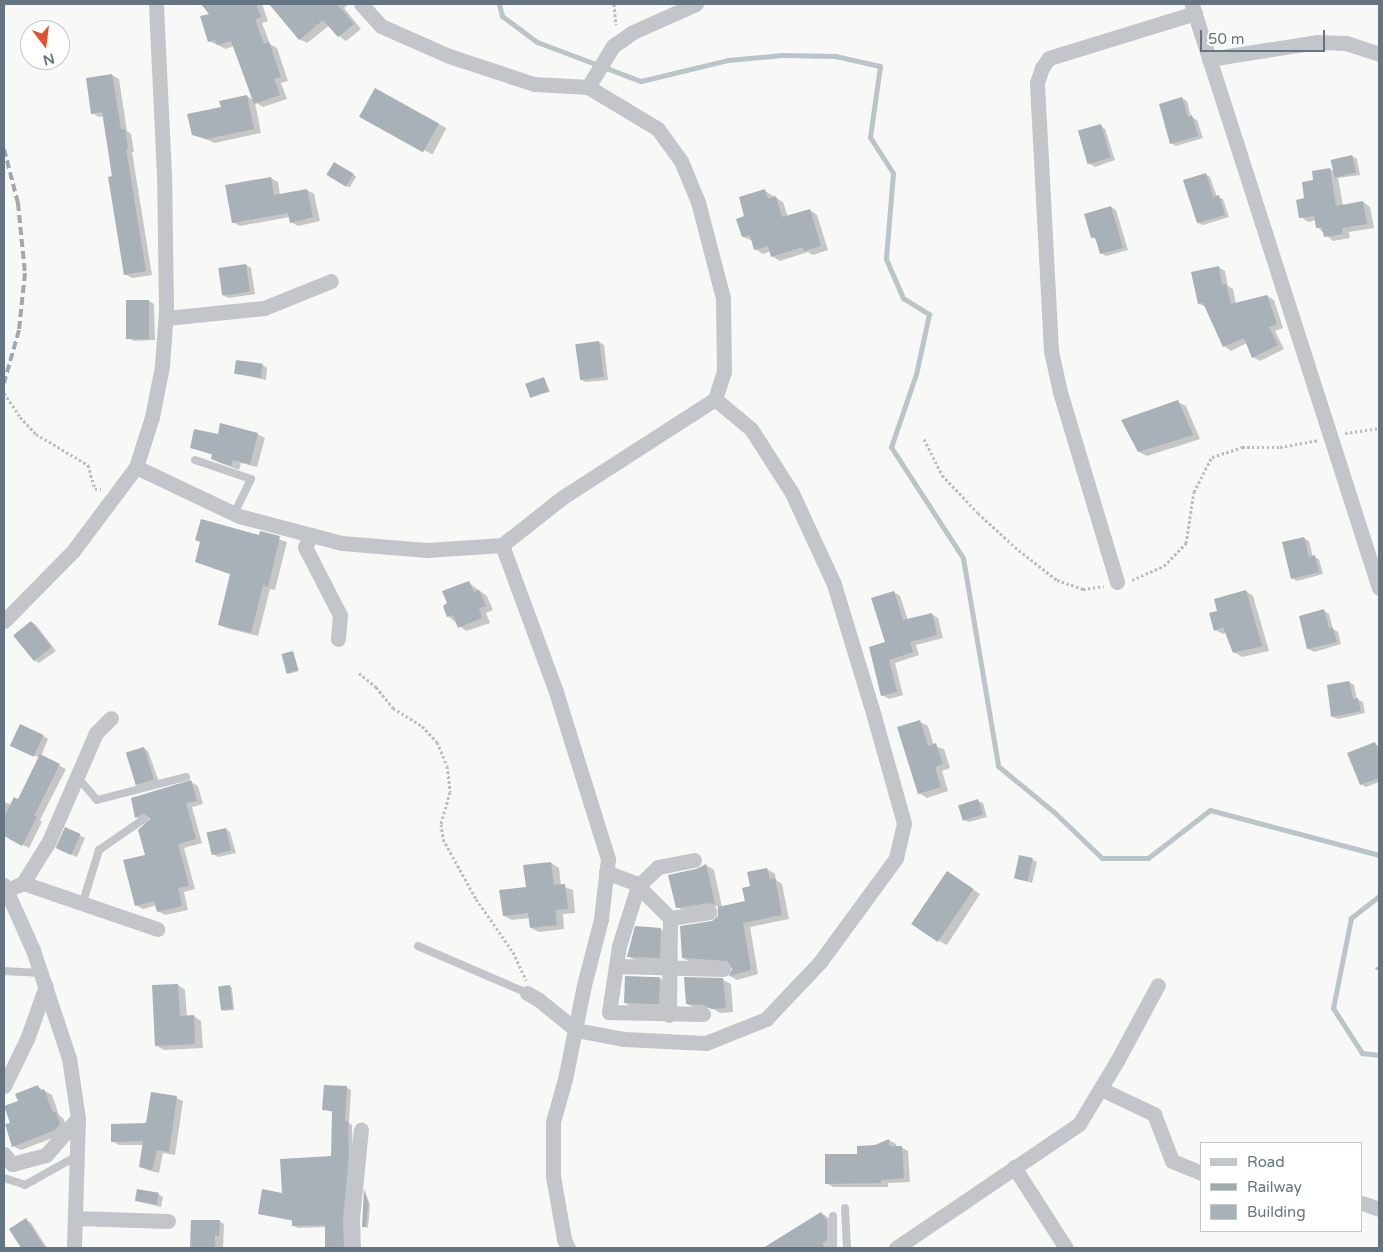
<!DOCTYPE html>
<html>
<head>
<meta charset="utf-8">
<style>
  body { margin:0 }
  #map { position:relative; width:1383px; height:1252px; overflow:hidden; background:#f8f8f6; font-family:"Varela Round",sans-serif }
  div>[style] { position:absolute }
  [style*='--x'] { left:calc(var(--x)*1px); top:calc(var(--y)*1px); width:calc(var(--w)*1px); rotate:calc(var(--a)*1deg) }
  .shadow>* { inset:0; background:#0003; transform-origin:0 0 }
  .stream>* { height:5px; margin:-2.5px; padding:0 2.5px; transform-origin:2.5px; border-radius:2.5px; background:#b9c5c9 }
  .building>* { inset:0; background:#a8b1b7; transform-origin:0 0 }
  .path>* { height:3px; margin-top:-1.5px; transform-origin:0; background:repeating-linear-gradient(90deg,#babdc0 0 2.5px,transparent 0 5px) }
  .lane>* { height:8px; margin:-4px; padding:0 4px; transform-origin:4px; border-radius:4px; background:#c2c6ca }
  .street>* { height:15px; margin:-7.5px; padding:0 7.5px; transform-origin:7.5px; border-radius:7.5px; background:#c2c6ca }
  .rail>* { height:4px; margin-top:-2px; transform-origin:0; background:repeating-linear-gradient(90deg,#a1a8ae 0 8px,transparent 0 12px) }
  span { translate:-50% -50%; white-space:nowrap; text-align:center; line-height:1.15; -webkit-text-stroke:5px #fff; paint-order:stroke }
  .frame { position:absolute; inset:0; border:5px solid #647581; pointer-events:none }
  .legend { position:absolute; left:1200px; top:1142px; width:162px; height:90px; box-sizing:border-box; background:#fff; border:1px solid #c1c8cd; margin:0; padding:6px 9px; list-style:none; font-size:15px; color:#647581 }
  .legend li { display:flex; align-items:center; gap:10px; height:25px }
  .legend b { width:25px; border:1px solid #c1c8cd }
  .north { position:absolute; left:20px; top:20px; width:50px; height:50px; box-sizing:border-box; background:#fff; border:1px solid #c1c8cd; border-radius:50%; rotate:165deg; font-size:14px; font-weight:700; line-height:20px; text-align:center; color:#647581 }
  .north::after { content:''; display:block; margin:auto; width:18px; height:22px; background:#e3512c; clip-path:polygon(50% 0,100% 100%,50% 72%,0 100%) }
  .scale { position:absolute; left:1200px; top:30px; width:125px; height:22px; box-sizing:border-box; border:2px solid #647581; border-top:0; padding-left:6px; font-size:15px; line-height:18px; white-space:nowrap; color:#647581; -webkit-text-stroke:4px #fff; paint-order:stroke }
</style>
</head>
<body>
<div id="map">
  <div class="shadow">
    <i style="clip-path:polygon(226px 4px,262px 4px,268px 21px,262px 23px,270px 44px,277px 48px,288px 81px,281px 83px,287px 99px,263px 107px,255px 102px,261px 133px,215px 143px,193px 134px,222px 108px,247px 96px,255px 101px,234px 46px,226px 49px,209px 41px,211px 14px,207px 10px)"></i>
    <i style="clip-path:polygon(280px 4px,349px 4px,344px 8px,361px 29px,346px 41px,339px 36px,330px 25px,307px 43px,299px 39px,274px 9px)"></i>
    <i style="clip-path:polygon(112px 75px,119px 79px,127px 131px,131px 134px,134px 152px,132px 152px,152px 275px,132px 278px,125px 274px,104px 116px,99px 117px,92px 113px)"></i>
    <i style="left:375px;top:90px;width:81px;height:30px;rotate:28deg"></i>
    <i style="clip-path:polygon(1182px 98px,1187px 101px,1191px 117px,1197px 120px,1203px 138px,1176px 146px,1171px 143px)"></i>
    <i style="clip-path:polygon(1101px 126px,1105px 129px,1115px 160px,1095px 167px,1090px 164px)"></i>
    <i style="clip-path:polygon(1352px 156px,1357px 159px,1360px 175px,1338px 178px,1343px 206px,1363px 202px,1370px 207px,1374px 228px,1349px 232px,1350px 238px,1333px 241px,1317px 227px,1316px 220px,1308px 222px,1301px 217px,1306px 200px,1315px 181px,1330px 169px,1335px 172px)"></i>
    <i style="left:334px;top:163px;width:26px;height:13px;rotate:31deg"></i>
    <i style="clip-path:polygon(1205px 174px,1210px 177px,1217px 197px,1223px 199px,1229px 217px,1203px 225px,1198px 223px)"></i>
    <i style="clip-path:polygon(271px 178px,278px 182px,280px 195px,307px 190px,314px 194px,320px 221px,298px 226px,291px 222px,290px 217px,240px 226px,233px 222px)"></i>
    <i style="clip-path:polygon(765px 191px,783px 202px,788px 217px,810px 210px,817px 215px,828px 250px,813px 255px,808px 252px,780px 261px,772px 256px,771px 251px,763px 254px,755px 249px,753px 241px,743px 237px,746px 217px)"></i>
    <i style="clip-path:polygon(1111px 207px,1116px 210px,1128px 250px,1106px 256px,1101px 253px,1097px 240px,1092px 237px)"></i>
    <i style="clip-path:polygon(246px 265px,251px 268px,255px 294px,229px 298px,224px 296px)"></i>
    <i style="clip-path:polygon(1218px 267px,1225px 271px,1228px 286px,1233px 289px,1236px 304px,1267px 296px,1274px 300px,1283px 328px,1275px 331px,1284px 349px,1260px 361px,1253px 357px,1247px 343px,1231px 351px,1224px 346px,1206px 307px,1199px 304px)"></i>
    <i style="clip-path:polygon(149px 301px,154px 304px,155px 340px,134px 341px,129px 338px)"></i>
    <i style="clip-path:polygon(599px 342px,604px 345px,608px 380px,586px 382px,581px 380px)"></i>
    <i style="clip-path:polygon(263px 365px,267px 368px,266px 380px,235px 373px)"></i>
    <i style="clip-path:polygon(544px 379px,550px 392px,530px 396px)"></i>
    <i style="clip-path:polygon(1178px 402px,1186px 406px,1200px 439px,1147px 456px,1139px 452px)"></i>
    <i style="clip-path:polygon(257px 434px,265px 438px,257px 467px,241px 463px,239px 470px,220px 463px,212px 459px,213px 455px,191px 447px,219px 436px)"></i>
    <i style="clip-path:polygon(260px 533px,287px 542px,275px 590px,270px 589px,258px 636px,226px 628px,219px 624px,232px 575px,196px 561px,259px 537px)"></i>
    <i style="clip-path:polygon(1304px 538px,1309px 541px,1313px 557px,1319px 559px,1323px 574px,1297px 581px,1292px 578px)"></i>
    <i style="clip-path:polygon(469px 583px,487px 596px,493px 610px,486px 613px,490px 623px,466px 631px,448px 616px)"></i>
    <i style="clip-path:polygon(1246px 591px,1253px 596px,1269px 651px,1242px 657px,1234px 652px,1227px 632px,1223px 634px,1215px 630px,1218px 612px)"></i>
    <i style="clip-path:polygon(894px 592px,900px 596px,908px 620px,931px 614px,938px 618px,943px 638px,916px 645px,919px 655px,895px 663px,903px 695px,889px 699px,882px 695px)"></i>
    <i style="clip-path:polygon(1324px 611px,1329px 614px,1333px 629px,1338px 632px,1341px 644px,1314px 652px,1309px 649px,1300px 617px)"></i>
    <i style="clip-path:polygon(31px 622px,36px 625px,56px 651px,39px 663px,34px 660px,15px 635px)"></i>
    <i style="clip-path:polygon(293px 652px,299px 671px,288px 674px,286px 672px)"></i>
    <i style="clip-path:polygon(1349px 682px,1354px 685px,1357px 699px,1363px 702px,1365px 713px,1338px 719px,1333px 717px)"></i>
    <i style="clip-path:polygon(920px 722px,928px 726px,934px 746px,944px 749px,950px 768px,942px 771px,948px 791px,927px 798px,919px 793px)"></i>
    <i style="clip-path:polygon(44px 736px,48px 739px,41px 756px,66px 769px,40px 820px,42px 822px,29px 848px,4px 835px,4px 802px,12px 805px,18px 801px,40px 758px,17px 748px)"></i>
    <i style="clip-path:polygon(1375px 744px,1379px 746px,1379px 782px,1366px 787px,1361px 784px)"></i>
    <i style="clip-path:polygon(143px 748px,148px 751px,159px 782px,140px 787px,135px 784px)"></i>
    <i style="clip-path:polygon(191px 782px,198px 786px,203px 804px,192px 807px,202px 843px,184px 848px,195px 889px,184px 892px,188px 910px,165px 915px,158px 911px,157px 905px,143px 909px,136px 905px,154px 815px,143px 821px,136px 817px,132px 799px)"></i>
    <i style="clip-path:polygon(978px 801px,983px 803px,987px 817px,969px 822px,964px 820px)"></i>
    <i style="clip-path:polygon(66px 829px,85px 838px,77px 857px,62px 851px)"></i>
    <i style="clip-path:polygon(226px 829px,230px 832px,236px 853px,218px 857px,213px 854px)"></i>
    <i style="clip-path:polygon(1032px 859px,1037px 862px,1032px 883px,1015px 877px)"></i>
    <i style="clip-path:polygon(551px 863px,559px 868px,561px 886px,573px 890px,575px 913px,563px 914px,564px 929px,539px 932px,531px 928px,530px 918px,512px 920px,504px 916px)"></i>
    <i style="clip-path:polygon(706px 865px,714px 870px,722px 907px,746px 902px,751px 887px,767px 869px,775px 874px,776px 880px,782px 884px,789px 919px,750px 927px,758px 974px,737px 980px,730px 976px,734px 969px,731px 964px,690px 962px,683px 958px,720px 916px,717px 906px,685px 911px,677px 907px,696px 870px)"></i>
    <i style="clip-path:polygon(955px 877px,980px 894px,947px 945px,939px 941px)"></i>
    <i style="clip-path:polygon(660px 929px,668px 933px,668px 962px,636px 961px,628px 956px)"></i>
    <i style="clip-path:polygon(660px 978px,667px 982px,667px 1007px,631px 1007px,624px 1002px)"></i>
    <i style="clip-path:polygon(723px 980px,731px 984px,733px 1012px,720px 1013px,712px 1008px,695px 1008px,687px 1004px)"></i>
    <i style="clip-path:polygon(178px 985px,185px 990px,187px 1017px,194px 1016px,201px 1021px,203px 1048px,164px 1050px,157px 1046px)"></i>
    <i style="clip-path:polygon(230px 986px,232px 988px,234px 1010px,223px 1011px,221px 1009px)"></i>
    <i style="clip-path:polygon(38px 1087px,52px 1095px,59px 1115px,63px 1118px,68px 1129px,63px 1134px,21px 1150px,13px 1146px,11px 1123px,19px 1102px)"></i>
    <i style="clip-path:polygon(346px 1087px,351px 1090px,349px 1123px,352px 1125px,353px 1159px,348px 1248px,326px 1248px,326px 1227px,298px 1228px,294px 1226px,293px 1221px,259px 1214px,332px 1157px,333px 1112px,323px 1109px)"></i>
    <i style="clip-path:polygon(177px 1098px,183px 1101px,175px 1155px,163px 1153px,159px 1173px,147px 1170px,140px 1167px,144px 1145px,119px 1145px,112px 1141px,147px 1124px)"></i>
    <i style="clip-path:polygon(889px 1140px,896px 1144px,896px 1147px,901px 1147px,908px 1151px,910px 1182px,888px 1183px,888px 1187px,833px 1187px,826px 1183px,875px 1146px)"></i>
    <i style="clip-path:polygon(365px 1191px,370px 1205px,368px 1228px,363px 1226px)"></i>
    <i style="clip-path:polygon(158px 1194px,163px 1197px,161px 1207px,136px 1201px)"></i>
    <i style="clip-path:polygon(821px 1213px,829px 1218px,835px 1227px,835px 1244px,830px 1248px,776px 1248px,773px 1243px)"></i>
    <i style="clip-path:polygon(26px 1220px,31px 1223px,47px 1248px,23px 1248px,10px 1230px)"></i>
    <i style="clip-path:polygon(192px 1221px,219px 1221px,224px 1224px,223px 1248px,192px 1248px)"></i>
  </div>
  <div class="stream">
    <i style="--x:499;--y:4;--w:12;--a:76"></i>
    <i style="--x:502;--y:16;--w:44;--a:36.6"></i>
    <i style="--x:537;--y:42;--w:111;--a:20.6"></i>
    <i style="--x:641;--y:81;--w:89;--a:-13.6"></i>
    <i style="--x:728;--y:60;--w:54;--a:-5.3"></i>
    <i style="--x:782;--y:55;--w:53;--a:1.1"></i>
    <i style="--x:835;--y:56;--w:46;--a:12.5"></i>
    <i style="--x:880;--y:66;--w:72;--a:98"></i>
    <i style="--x:870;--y:137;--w:43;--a:57.4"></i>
    <i style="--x:893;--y:173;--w:86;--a:94.7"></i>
    <i style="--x:886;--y:259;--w:43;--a:66.4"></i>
    <i style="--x:903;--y:298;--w:31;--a:32"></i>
    <i style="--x:929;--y:314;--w:61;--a:102.2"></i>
    <i style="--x:916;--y:374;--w:77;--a:108.9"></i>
    <i style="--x:891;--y:447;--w:132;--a:57"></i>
    <i style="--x:963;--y:558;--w:211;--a:80.4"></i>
    <i style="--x:998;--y:766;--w:72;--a:39.4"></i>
    <i style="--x:1054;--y:812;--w:66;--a:43.8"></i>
    <i style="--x:1102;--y:858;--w:46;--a:0"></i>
    <i style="--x:1148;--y:858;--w:78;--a:-37.7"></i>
    <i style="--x:1210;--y:810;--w:175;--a:14.9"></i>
    <i style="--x:1379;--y:896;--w:36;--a:142"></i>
    <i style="--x:1351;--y:918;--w:92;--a:101.3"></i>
    <i style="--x:1333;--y:1008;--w:54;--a:57.2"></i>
    <i style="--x:1362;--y:1053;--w:17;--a:7"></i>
  </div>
  <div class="building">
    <i style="clip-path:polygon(201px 4px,256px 4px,261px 17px,255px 19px,264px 44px,269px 42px,281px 77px,274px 79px,280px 95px,254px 104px,231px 41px,217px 45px,215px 40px,208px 42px,200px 16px,209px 14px)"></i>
    <i style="clip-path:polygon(269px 4px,337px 4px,354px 24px,338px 37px,323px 20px,299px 40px)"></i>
    <i style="clip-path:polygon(112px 74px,121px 129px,125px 129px,128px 149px,126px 149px,146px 271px,124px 275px,108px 177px,112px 176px,102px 112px,91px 114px,86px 78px)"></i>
    <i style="left:375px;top:88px;width:73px;height:33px;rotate:29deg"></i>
    <i style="clip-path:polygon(247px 95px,254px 129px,206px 139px,192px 135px,187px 114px,221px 107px,219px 101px)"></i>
    <i style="clip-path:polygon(1182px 97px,1188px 117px,1192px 115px,1198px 136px,1170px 144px,1159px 104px)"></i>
    <i style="left:1101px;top:124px;width:35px;height:24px;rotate:74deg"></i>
    <i style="left:1352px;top:155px;width:18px;height:22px;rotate:77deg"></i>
    <i style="left:334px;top:162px;width:23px;height:15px;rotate:31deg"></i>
    <i style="clip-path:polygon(1330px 168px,1336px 206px,1363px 201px,1367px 224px,1342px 228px,1343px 234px,1324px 237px,1322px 227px,1316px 228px,1314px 216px,1299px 218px,1296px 200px,1304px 198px,1302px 182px,1313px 180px,1312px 171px)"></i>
    <i style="clip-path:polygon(1206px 173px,1213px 197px,1219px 195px,1225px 215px,1197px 223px,1183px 180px)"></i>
    <i style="clip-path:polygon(271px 177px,274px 195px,307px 189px,313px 217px,290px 223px,288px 213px,232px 223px,225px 185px)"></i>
    <i style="clip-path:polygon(765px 189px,768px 199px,776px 196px,782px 217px,810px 209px,821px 246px,804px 251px,803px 247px,771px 257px,768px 246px,754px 250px,750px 235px,742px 237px,736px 219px,744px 216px,739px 197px)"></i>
    <i style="clip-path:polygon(1111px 206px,1123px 248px,1100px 254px,1095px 237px,1091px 238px,1084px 214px)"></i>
    <i style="left:246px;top:264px;width:28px;height:28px;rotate:82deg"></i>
    <i style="clip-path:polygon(1219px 266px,1222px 285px,1226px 284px,1231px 304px,1267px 295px,1277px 324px,1269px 327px,1278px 345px,1252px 358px,1244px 338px,1223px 347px,1203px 303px,1198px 304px,1191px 272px)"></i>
    <i style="left:126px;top:300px;width:23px;height:39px"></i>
    <i style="left:599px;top:341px;width:36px;height:24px;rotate:82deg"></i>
    <i style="left:236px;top:360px;width:27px;height:14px;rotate:8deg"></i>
    <i style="left:544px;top:377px;width:15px;height:20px;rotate:70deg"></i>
    <i style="clip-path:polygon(1178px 400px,1193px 435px,1138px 452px,1121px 420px)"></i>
    <i style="clip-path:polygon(220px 423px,258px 433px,250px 464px,233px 460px,231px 466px,211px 459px,212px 454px,190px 448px,194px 429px,218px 434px)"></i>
    <i style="clip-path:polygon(201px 519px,259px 535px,260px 531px,280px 536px,268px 587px,263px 585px,251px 633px,218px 625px,230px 574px,195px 562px,200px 542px,195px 540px)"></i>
    <i style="clip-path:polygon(1304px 537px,1309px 557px,1315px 555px,1319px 572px,1291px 579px,1282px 542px)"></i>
    <i style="clip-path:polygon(469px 581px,474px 592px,479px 590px,486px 606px,479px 608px,482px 618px,458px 628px,453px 615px,447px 617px,443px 606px,447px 603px,442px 591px)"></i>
    <i style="clip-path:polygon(1246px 590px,1262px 646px,1233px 653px,1223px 627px,1214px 631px,1209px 613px,1217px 611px,1214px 599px)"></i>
    <i style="clip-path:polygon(894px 591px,903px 620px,932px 613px,937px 635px,910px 642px,913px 652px,889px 660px,897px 692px,881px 696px,869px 647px,885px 642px,871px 598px)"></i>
    <i style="clip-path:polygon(1324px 609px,1329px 628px,1333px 628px,1337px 642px,1307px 649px,1299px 616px)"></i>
    <i style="left:31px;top:621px;width:33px;height:23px;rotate:51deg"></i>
    <i style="left:293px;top:651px;width:20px;height:12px;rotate:75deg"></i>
    <i style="clip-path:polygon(1349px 681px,1353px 699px,1358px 698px,1361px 711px,1331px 717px,1327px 685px)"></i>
    <i style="clip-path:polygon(920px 720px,928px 746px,936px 743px,943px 764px,935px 767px,941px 787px,918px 794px,897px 727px)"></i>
    <i style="left:20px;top:724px;width:26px;height:24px;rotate:25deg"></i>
    <i style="clip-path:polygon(1375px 742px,1379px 752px,1379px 778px,1360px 785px,1347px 753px)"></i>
    <i style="left:144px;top:747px;width:34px;height:19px;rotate:73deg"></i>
    <i style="clip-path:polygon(40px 754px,60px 764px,34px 816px,37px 817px,22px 846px,4px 836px,4px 817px,14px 797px,18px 799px)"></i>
    <i style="clip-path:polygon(191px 780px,197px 801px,186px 803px,196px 839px,178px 844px,189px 886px,178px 888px,182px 906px,157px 912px,154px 901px,135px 906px,123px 860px,145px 855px,138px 830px,150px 819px,144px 813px,135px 818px,131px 798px)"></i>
    <i style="left:978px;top:799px;width:16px;height:21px;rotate:72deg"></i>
    <i style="left:65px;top:827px;width:17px;height:23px;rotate:24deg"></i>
    <i style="left:226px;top:828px;width:23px;height:20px;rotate:77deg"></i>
    <i style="left:1019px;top:855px;width:14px;height:24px;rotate:12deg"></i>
    <i style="clip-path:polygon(551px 862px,554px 885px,565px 884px,568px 909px,555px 910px,557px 925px,530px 928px,528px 913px,503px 916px,499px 890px,526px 887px,523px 865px)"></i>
    <i style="clip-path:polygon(706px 864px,715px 904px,709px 903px,676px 908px,668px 875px,696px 869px)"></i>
    <i style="clip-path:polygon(767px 868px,770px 879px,775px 878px,782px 915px,743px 923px,751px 970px,729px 976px,732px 969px,727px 961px,682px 958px,680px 926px,712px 921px,718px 916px,718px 907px,745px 901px,742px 888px,750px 886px,747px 872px)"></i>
    <i style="left:947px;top:871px;width:32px;height:64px;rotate:34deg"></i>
    <i style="clip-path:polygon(635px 926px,661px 928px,660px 958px,627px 957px)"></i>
    <i style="left:625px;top:976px;width:35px;height:27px;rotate:2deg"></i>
    <i style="clip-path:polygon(684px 977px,723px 978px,726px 1008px,711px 1009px,704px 1005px,686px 1004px)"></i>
    <i style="clip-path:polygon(178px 984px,180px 1016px,194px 1015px,195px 1044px,155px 1046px,152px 985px)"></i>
    <i style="left:230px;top:985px;width:24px;height:12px;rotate:83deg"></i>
    <i style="clip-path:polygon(38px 1085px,40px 1091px,44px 1089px,53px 1113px,56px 1112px,60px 1124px,55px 1130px,12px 1147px,5px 1124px,10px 1123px,4px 1106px,18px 1101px,15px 1094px)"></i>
    <i style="clip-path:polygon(324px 1085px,347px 1086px,345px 1121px,348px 1121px,349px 1156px,343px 1218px,344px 1248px,325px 1248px,325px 1225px,292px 1226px,292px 1220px,258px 1214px,262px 1189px,282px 1193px,280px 1159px,331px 1156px,332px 1111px,322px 1110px)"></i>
    <i style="clip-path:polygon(151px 1092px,177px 1096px,169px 1152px,157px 1150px,152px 1170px,139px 1167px,143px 1141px,111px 1142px,111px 1124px,146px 1123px)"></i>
    <i style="clip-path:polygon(889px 1139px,889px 1146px,902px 1146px,904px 1178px,881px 1180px,881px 1183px,825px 1184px,825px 1154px,857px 1154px,857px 1146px,875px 1145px)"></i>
    <i style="left:137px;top:1189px;width:22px;height:12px;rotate:10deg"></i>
    <i style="clip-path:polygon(364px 1189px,368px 1203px,366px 1227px,362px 1227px)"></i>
    <i style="clip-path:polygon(821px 1212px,827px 1221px,827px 1240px,822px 1243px,825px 1248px,763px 1248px)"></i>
    <i style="clip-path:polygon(26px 1218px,45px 1248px,21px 1248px,9px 1229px)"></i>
    <i style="clip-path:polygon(191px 1220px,220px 1220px,219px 1236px,215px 1235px,215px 1248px,190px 1248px)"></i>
  </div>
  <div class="path">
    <i style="--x:614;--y:4;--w:21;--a:85"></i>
    <i style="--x:4;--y:393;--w:29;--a:56"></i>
    <i style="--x:20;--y:417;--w:23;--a:47"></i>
    <i style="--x:36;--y:434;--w:61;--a:30.8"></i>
    <i style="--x:88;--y:465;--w:25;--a:74"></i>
    <i style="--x:95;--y:489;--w:6;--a:0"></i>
    <i style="--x:1345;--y:433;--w:34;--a:-8"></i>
    <i style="--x:924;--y:439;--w:40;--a:63.4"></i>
    <i style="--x:942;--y:475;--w:52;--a:46.5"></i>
    <i style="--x:978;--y:513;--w:50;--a:42.6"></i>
    <i style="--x:1015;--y:547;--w:53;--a:38.2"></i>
    <i style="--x:1057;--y:580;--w:28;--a:19"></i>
    <i style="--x:1083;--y:589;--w:21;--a:-8"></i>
    <i style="--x:1132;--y:580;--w:35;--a:-24"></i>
    <i style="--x:1164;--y:566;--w:32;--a:-46"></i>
    <i style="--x:1186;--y:543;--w:52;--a:-81.1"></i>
    <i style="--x:1194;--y:492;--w:39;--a:-63"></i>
    <i style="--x:1212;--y:457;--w:32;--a:-18"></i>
    <i style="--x:1242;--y:447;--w:38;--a:0"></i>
    <i style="--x:1280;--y:447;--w:39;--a:-10"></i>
    <i style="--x:359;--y:673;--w:22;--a:39"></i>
    <i style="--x:376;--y:687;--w:27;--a:51"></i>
    <i style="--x:393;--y:708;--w:34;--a:32"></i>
    <i style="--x:422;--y:726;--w:22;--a:47"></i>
    <i style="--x:437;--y:742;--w:26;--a:67"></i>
    <i style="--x:447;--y:766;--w:26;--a:83"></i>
    <i style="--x:450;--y:792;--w:33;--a:106"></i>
    <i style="--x:441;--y:824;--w:15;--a:82"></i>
    <i style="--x:443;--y:839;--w:68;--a:61.2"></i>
    <i style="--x:476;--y:899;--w:65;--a:55.1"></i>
    <i style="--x:513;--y:952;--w:31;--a:65"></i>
    <i style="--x:1376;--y:967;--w:4;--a:45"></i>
  </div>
  <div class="lane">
    <i style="--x:195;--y:460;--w:59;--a:18.7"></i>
    <i style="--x:251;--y:479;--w:39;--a:116"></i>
    <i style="--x:77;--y:777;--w:30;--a:49"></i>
    <i style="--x:97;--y:800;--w:92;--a:-14.5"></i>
    <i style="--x:82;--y:905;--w:58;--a:-72.8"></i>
    <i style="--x:99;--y:850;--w:55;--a:-34.6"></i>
    <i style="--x:418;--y:946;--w:119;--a:23.3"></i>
    <i style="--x:4;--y:971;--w:37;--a:3"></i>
    <i style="--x:4;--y:1178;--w:22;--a:18"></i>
    <i style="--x:25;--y:1185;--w:60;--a:-29.1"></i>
    <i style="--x:845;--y:1208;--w:40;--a:87.1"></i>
    <i style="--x:833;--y:1216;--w:32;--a:90"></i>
  </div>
  <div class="street">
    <i style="--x:1192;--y:5;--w:612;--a:72.22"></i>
    <i style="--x:1209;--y:59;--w:109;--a:-8.9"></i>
    <i style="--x:1317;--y:42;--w:29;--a:2"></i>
    <i style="--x:1346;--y:43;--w:35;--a:18"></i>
    <i style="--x:588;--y:87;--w:48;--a:-58.6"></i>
    <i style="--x:613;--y:46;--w:24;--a:-35"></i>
    <i style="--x:633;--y:32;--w:69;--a:-24"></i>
    <i style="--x:166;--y:318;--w:99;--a:-5.8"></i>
    <i style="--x:264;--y:308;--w:72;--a:-21.9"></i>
    <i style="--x:136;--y:467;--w:114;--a:25.4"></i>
    <i style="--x:239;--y:516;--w:106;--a:14.7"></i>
    <i style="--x:342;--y:543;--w:85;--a:4.7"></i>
    <i style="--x:427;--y:550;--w:75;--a:-3.8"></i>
    <i style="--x:502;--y:545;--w:78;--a:-38.2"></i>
    <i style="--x:563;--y:497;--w:181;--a:-32.8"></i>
    <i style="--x:715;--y:399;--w:28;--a:-72"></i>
    <i style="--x:724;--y:372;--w:74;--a:-90.8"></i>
    <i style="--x:723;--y:298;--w:99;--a:-104.6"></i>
    <i style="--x:698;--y:202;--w:44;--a:-112.5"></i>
    <i style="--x:681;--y:161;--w:39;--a:-126"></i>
    <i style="--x:658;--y:129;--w:82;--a:-149"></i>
    <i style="--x:588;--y:87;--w:54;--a:-176.8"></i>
    <i style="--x:534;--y:84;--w:89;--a:-161.8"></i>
    <i style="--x:449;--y:56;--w:74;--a:-156.2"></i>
    <i style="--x:381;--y:26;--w:30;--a:-132"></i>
    <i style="--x:311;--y:535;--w:13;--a:117"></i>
    <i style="--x:305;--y:547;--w:76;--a:62.8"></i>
    <i style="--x:340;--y:615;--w:24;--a:95"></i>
    <i style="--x:502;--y:545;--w:157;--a:69.8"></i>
    <i style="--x:556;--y:692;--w:175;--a:72.7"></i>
    <i style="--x:608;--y:859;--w:60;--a:96.7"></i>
    <i style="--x:601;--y:919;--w:68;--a:104.4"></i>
    <i style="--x:584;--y:985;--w:96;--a:101.4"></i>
    <i style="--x:565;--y:1079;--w:45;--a:105.6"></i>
    <i style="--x:553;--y:1122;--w:54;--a:90"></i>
    <i style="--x:553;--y:1176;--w:64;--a:80.1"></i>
    <i style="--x:564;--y:1239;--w:10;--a:66"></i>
    <i style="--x:1117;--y:582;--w:198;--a:-106.7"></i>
    <i style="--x:1060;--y:392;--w:42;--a:-102.4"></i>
    <i style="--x:1051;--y:351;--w:268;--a:-93"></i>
    <i style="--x:1037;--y:83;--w:16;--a:-72"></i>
    <i style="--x:1042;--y:68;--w:12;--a:-55"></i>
    <i style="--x:1049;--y:58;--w:153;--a:-17.1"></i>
    <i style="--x:4;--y:621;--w:98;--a:-45.4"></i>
    <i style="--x:73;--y:551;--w:105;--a:-53.1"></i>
    <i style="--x:136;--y:467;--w:52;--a:-72.3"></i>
    <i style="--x:152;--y:417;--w:52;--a:-78.9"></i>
    <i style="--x:162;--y:366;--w:56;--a:-85.9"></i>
    <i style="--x:166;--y:310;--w:135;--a:-90.8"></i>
    <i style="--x:164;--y:175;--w:171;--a:-92.7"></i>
    <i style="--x:694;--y:860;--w:37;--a:169"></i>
    <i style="--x:658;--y:867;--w:28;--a:136"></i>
    <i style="--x:638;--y:886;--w:63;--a:107.6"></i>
    <i style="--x:619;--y:946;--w:67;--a:98.6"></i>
    <i style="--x:609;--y:1012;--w:94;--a:1.2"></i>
    <i style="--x:606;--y:872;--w:31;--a:21"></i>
    <i style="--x:635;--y:883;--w:49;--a:45"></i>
    <i style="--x:670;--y:918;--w:97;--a:90.6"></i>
    <i style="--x:23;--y:883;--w:49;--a:-58.2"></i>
    <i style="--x:49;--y:841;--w:118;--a:-66.5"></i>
    <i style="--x:96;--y:733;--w:21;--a:-45"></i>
    <i style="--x:4;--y:885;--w:71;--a:66"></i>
    <i style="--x:33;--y:950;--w:114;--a:71.6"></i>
    <i style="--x:69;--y:1058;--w:61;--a:81.5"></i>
    <i style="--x:78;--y:1118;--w:130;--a:91.8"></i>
    <i style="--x:14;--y:887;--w:10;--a:-24"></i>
    <i style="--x:23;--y:883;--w:142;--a:18.9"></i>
    <i style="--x:670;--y:918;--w:40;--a:-8.5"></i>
    <i style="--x:616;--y:966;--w:107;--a:1.6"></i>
    <i style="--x:527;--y:993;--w:14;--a:30"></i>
    <i style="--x:539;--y:1000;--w:48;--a:39"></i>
    <i style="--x:576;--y:1030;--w:49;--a:10.6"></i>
    <i style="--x:624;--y:1039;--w:82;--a:2.8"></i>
    <i style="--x:706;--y:1043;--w:65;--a:-21.8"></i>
    <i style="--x:766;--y:1019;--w:79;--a:-46.5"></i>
    <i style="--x:820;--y:962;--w:129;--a:-53.8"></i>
    <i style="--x:896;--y:858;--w:36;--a:-77"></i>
    <i style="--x:904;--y:823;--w:111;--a:-105.7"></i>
    <i style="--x:874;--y:716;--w:138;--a:-106.9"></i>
    <i style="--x:834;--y:584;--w:100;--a:-114.8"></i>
    <i style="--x:792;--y:493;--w:76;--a:-122.6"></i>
    <i style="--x:751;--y:429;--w:47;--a:-140.2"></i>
    <i style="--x:4;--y:1086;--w:52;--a:-63.9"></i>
    <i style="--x:27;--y:1039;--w:56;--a:-70.3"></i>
    <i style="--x:1101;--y:1089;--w:59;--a:25.3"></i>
    <i style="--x:1154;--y:1114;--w:50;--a:69"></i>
    <i style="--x:1172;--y:1161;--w:32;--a:22"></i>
    <i style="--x:4;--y:1154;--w:13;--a:51"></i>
    <i style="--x:12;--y:1164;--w:35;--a:-15"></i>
    <i style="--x:46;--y:1155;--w:49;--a:-49.1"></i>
    <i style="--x:1014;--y:1167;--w:96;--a:57.3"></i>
    <i style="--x:1362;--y:1203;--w:18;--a:19"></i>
    <i style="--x:75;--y:1218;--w:93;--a:1.8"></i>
    <i style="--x:353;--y:1248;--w:29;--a:-92"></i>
    <i style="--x:352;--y:1219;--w:90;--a:-84.3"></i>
    <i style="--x:896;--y:1248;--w:221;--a:-34.1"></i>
    <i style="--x:1079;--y:1124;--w:74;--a:-58.9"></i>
    <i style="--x:1117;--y:1061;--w:86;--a:-61.7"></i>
  </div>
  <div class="rail">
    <i style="--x:4;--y:149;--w:56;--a:75.5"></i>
    <i style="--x:18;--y:203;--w:70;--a:84.3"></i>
    <i style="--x:25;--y:273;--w:57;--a:96"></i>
    <i style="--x:19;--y:330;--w:55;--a:105.8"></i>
  </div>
  <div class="frame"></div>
  <ul class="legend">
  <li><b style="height:6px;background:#c2c6ca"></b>Road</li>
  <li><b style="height:6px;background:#a1a8ae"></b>Railway</li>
  <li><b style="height:14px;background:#a8b1b7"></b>Building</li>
  </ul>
  <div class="north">N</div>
  <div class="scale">50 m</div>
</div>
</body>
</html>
